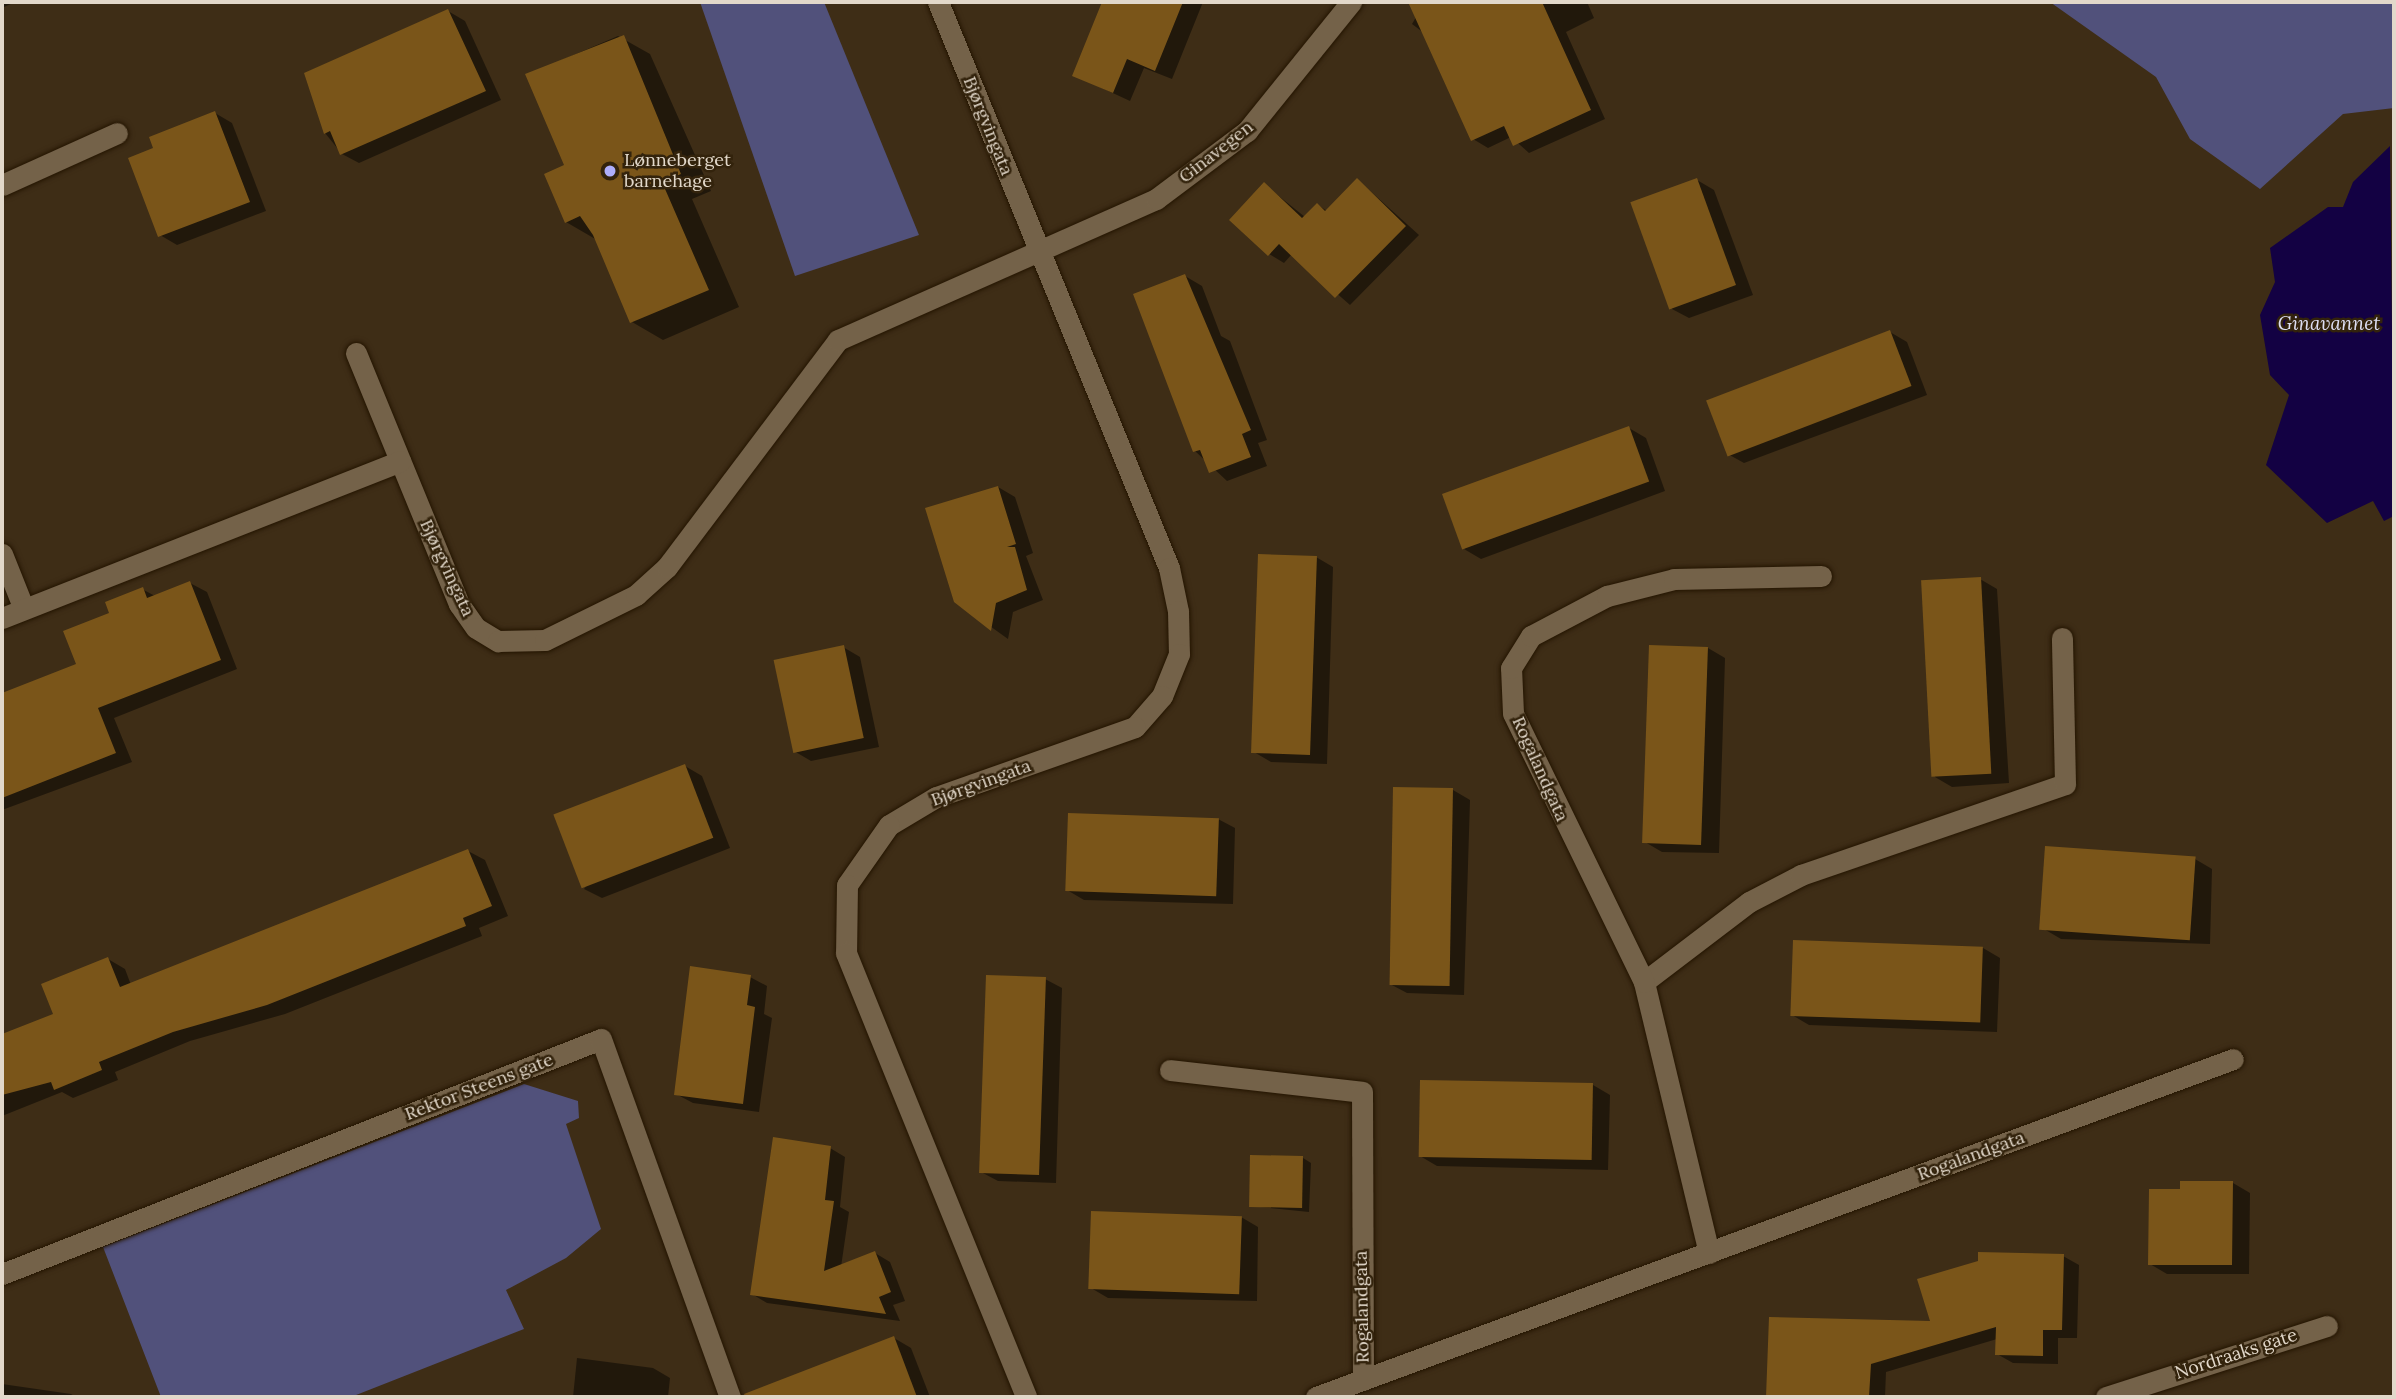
<!DOCTYPE html>
<html>
<head>
<meta charset="utf-8">
<style>
  body { margin:0 }
  #map { position:relative; width:2396px; height:1399px; overflow:hidden; background:#3e2d16; font-family:Lora,serif }
  div>[style] { position:absolute }
  [style*='--x'] { left:calc(var(--x)*1px); top:calc(var(--y)*1px); width:calc(var(--w)*1px); rotate:calc(var(--a)*1deg) }
  .green>* { inset:0; background:#51517b }
  .water>* { inset:0; background:#130143 }
  .shadow>* { inset:0; background:#0007 }
  .building>* { inset:0; background:#7a5519; transform-origin:0 0 }
  .roads { filter:drop-shadow(0 0 2px #241500) drop-shadow(0 0 2px #241500) }
  .lane>* { height:21px; margin:-10.5px; padding:0 10.5px; transform-origin:10.5px; border-radius:10.5px; background:#746249 }
  .street>* { height:21px; margin:-10.5px; padding:0 10.5px; transform-origin:10.5px; border-radius:10.5px; background:#746249 }
  .secondary>* { height:21px; margin:-10.5px; padding:0 10.5px; transform-origin:10.5px; border-radius:10.5px; background:#746249 }
  .dots>* { width:19px; height:19px; translate:-50% -50%; box-sizing:border-box; border:4px solid #33230c; border-radius:50% }
  span { translate:-50% -50%; white-space:nowrap; text-align:center; line-height:1.15; -webkit-text-stroke:5px #33230c; paint-order:stroke }
  .street-label { font-size:18px; color:#e2d8ca }
  .poi-label { font-size:18px; color:#e2d8ca }
  .left { translate:0 -50%; text-align:left }
  .water-label { font-size:19px; color:#dddef3; font-style:italic }
  .frame { position:absolute; inset:0; border:4px solid #e2d8ca; pointer-events:none }
</style>
</head>
<body>
<div id="map">
  <div class="green">
    <i style="clip-path:polygon(700px 2px,824px 2px,919px 235px,795px 276px)"></i>
    <i style="clip-path:polygon(2050px 2px,2394px 2px,2394px 108px,2343px 114px,2260px 189px,2190px 139px,2156px 77px)"></i>
    <i style="clip-path:polygon(524px 1084px,578px 1101px,579px 1118px,566px 1124px,601px 1229px,566px 1258px,506px 1290px,524px 1329px,351px 1397px,161px 1397px,103px 1247px)"></i>
  </div>
  <div class="water">
    <i style="clip-path:polygon(2390px 146px,2394px 516px,2384px 521px,2373px 501px,2327px 523px,2266px 465px,2289px 395px,2270px 375px,2260px 315px,2275px 282px,2270px 248px,2328px 207px,2343px 207px,2353px 182px)"></i>
  </div>
  <div class="shadow">
    <i style="clip-path:polygon(2px 2px,15px 2px,2px 8px)"></i>
    <i style="clip-path:polygon(1104px 2px,1203px 2px,1172px 79px,1144px 68px,1130px 101px,1074px 75px)"></i>
    <i style="clip-path:polygon(1425px 2px,1587px 2px,1594px 18px,1566px 32px,1605px 119px,1529px 153px,1511px 137px,1488px 148px,1473px 139px,1424px 33px,1412px 24px)"></i>
    <i style="clip-path:polygon(448px 11px,465px 21px,501px 100px,359px 163px,342px 154px,325px 133px)"></i>
    <i style="clip-path:polygon(618px 36px,650px 54px,711px 191px,692px 199px,739px 307px,663px 340px,632px 322px,597px 240px,566px 222px,566px 166px,527px 75px)"></i>
    <i style="clip-path:polygon(215px 113px,232px 123px,266px 211px,177px 245px,160px 235px)"></i>
    <i style="clip-path:polygon(1358px 180px,1419px 235px,1350px 305px,1292px 254px,1284px 263px,1269px 254px,1265px 185px,1305px 217px,1318px 205px,1327px 211px)"></i>
    <i style="clip-path:polygon(1697px 180px,1714px 190px,1753px 295px,1689px 318px,1672px 309px)"></i>
    <i style="clip-path:polygon(1185px 276px,1202px 286px,1221px 336px,1230px 341px,1267px 440px,1258px 443px,1267px 466px,1227px 481px,1195px 451px)"></i>
    <i style="clip-path:polygon(1890px 332px,1907px 342px,1927px 395px,1744px 463px,1726px 453px)"></i>
    <i style="clip-path:polygon(1629px 428px,1646px 438px,1665px 491px,1481px 559px,1464px 549px)"></i>
    <i style="clip-path:polygon(998px 487px,1015px 497px,1033px 553px,1026px 556px,1043px 600px,1013px 612px,1008px 639px,955px 601px)"></i>
    <i style="clip-path:polygon(1316px 557px,1333px 567px,1327px 764px,1271px 762px,1254px 752px)"></i>
    <i style="clip-path:polygon(1980px 579px,1997px 589px,2009px 783px,1952px 787px,1935px 777px)"></i>
    <i style="clip-path:polygon(190px 583px,207px 592px,237px 669px,114px 718px,132px 762px,2px 810px,2px 694px,78px 665px,111px 614px,142px 589px,155px 596px)"></i>
    <i style="clip-path:polygon(843px 647px,860px 657px,879px 747px,811px 761px,794px 751px)"></i>
    <i style="clip-path:polygon(1708px 648px,1725px 658px,1719px 853px,1662px 852px,1645px 842px)"></i>
    <i style="clip-path:polygon(685px 766px,702px 776px,730px 848px,602px 898px,584px 889px)"></i>
    <i style="clip-path:polygon(1453px 790px,1470px 800px,1464px 995px,1407px 993px,1390px 984px)"></i>
    <i style="clip-path:polygon(1218px 819px,1235px 828px,1233px 904px,1084px 900px,1067px 890px)"></i>
    <i style="clip-path:polygon(468px 851px,485px 860px,508px 916px,479px 928px,482px 936px,285px 1014px,190px 1041px,115px 1072px,118px 1080px,73px 1098px,62px 1092px,2px 1116px,2px 1036px,55px 1015px,108px 959px,125px 969px,131px 985px)"></i>
    <i style="clip-path:polygon(2195px 859px,2212px 869px,2210px 944px,2061px 939px,2044px 929px)"></i>
    <i style="clip-path:polygon(1983px 948px,2000px 958px,1997px 1032px,1809px 1025px,1792px 1015px)"></i>
    <i style="clip-path:polygon(750px 977px,767px 986px,764px 1014px,772px 1018px,759px 1112px,693px 1103px,676px 1094px)"></i>
    <i style="clip-path:polygon(1045px 979px,1062px 988px,1056px 1183px,998px 1181px,981px 1172px)"></i>
    <i style="clip-path:polygon(1593px 1085px,1610px 1095px,1608px 1170px,1437px 1166px,1420px 1156px)"></i>
    <i style="clip-path:polygon(830px 1148px,845px 1157px,840px 1207px,849px 1212px,841px 1267px,875px 1253px,890px 1262px,905px 1301px,893px 1305px,900px 1321px,767px 1303px,752px 1294px)"></i>
    <i style="clip-path:polygon(1303px 1158px,1311px 1163px,1309px 1212px,1251px 1206px)"></i>
    <i style="clip-path:polygon(2233px 1183px,2250px 1193px,2249px 1274px,2167px 1274px,2150px 1264px)"></i>
    <i style="clip-path:polygon(1241px 1217px,1258px 1227px,1257px 1301px,1108px 1298px,1091px 1288px)"></i>
    <i style="clip-path:polygon(2063px 1256px,2079px 1265px,2077px 1338px,2058px 1338px,2058px 1364px,2013px 1363px,1997px 1354px,1997px 1339px,1886px 1372px,1885px 1397px,1768px 1397px,1770px 1319px,1932px 1323px)"></i>
    <i style="clip-path:polygon(894px 1338px,911px 1348px,930px 1397px,768px 1397px,764px 1388px)"></i>
    <i style="clip-path:polygon(577px 1358px,653px 1368px,670px 1378px,668px 1397px,573px 1397px)"></i>
    <i style="clip-path:polygon(2px 1384px,71px 1394px,76px 1397px,2px 1397px)"></i>
    <i style="clip-path:polygon(2258px 1396px,2319px 1397px,2320px 1397px,2258px 1397px)"></i>
  </div>
  <div class="building">
    <i style="clip-path:polygon(1102px 2px,1183px 2px,1155px 71px,1127px 59px,1113px 93px,1072px 76px)"></i>
    <i style="clip-path:polygon(1408px 2px,1542px 2px,1591px 110px,1513px 146px,1504px 126px,1471px 141px)"></i>
    <i style="clip-path:polygon(448px 9px,486px 91px,340px 155px,330px 131px,324px 134px,304px 73px)"></i>
    <i style="clip-path:polygon(624px 35px,681px 174px,662px 182px,709px 290px,630px 323px,593px 235px,580px 216px,565px 223px,544px 174px,564px 165px,525px 74px)"></i>
    <i style="clip-path:polygon(215px 111px,250px 202px,158px 237px,128px 158px,153px 148px,149px 137px)"></i>
    <i style="clip-path:polygon(1357px 178px,1406px 226px,1335px 298px,1279px 244px,1268px 256px,1229px 220px,1264px 182px,1302px 218px,1317px 203px,1325px 211px)"></i>
    <i style="left:1697px;top:178px;width:114px;height:71px;rotate:70deg"></i>
    <i style="clip-path:polygon(1185px 274px,1251px 430px,1242px 434px,1251px 457px,1209px 473px,1200px 450px,1193px 452px,1133px 294px)"></i>
    <i style="left:1890px;top:330px;width:60px;height:197px;rotate:69deg"></i>
    <i style="left:1629px;top:426px;width:59px;height:199px;rotate:70deg"></i>
    <i style="clip-path:polygon(998px 486px,1016px 544px,1007px 547px,1015px 547px,1027px 590px,996px 603px,991px 631px,954px 602px,925px 508px)"></i>
    <i style="left:1258px;top:554px;width:59px;height:199px;rotate:2deg"></i>
    <i style="left:1981px;top:577px;width:197px;height:60px;rotate:87deg"></i>
    <i style="clip-path:polygon(190px 581px,221px 660px,98px 708px,116px 753px,2px 798px,2px 693px,76px 664px,63px 631px,109px 613px,105px 602px,143px 587px,147px 598px)"></i>
    <i style="left:844px;top:645px;width:95px;height:72px;rotate:78deg"></i>
    <i style="left:1649px;top:645px;width:59px;height:198px;rotate:2deg"></i>
    <i style="left:685px;top:764px;width:79px;height:141px;rotate:69deg"></i>
    <i style="left:1393px;top:787px;width:60px;height:198px;rotate:1deg"></i>
    <i style="left:1068px;top:813px;width:151px;height:78px;rotate:2deg"></i>
    <i style="left:2045px;top:846px;width:151px;height:84px;rotate:4deg"></i>
    <i style="clip-path:polygon(468px 849px,492px 906px,463px 918px,466px 926px,267px 1005px,173px 1032px,99px 1062px,102px 1070px,54px 1090px,51px 1082px,2px 1095px,2px 1034px,53px 1014px,41px 984px,108px 957px,120px 987px)"></i>
    <i style="left:1793px;top:940px;width:190px;height:76px;rotate:2deg"></i>
    <i style="clip-path:polygon(690px 966px,751px 975px,747px 1005px,755px 1007px,743px 1104px,674px 1095px)"></i>
    <i style="left:986px;top:975px;width:60px;height:198px;rotate:2deg"></i>
    <i style="left:1420px;top:1080px;width:173px;height:77px;rotate:1deg"></i>
    <i style="clip-path:polygon(773px 1137px,831px 1146px,825px 1200px,834px 1201px,824px 1271px,875px 1251px,891px 1292px,879px 1297px,886px 1314px,750px 1295px)"></i>
    <i style="left:1250px;top:1155px;width:53px;height:52px;rotate:1deg"></i>
    <i style="clip-path:polygon(2180px 1181px,2233px 1181px,2232px 1265px,2148px 1265px,2149px 1189px,2180px 1189px)"></i>
    <i style="left:1091px;top:1211px;width:151px;height:78px;rotate:2deg"></i>
    <i style="clip-path:polygon(1978px 1252px,2064px 1254px,2062px 1330px,2043px 1330px,2043px 1356px,1995px 1355px,1996px 1327px,1871px 1364px,1869px 1397px,1766px 1397px,1769px 1317px,1930px 1321px,1917px 1279px,1978px 1261px)"></i>
    <i style="clip-path:polygon(894px 1336px,917px 1397px,745px 1397px,744px 1394px)"></i>
  </div>
  <div class="roads">
    <div class="lane">
      <i style="--x:2;--y:185;--w:126;--a:-24.3"></i>
      <i style="--x:1644;--y:982;--w:132;--a:-37.3"></i>
      <i style="--x:1749;--y:902;--w:59;--a:-27.4"></i>
      <i style="--x:1801;--y:875;--w:279;--a:-19"></i>
      <i style="--x:2065;--y:784;--w:146;--a:-91.2"></i>
    </div>
    <div class="street">
      <i style="--x:356;--y:353;--w:271;--a:67.7"></i>
      <i style="--x:459;--y:604;--w:29;--a:55"></i>
      <i style="--x:476;--y:628;--w:26;--a:31"></i>
      <i style="--x:498;--y:641;--w:47;--a:-1.2"></i>
      <i style="--x:545;--y:640;--w:102;--a:-26.3"></i>
      <i style="--x:636;--y:595;--w:42;--a:-42.1"></i>
      <i style="--x:667;--y:567;--w:284;--a:-53"></i>
      <i style="--x:838;--y:340;--w:348;--a:-23.9"></i>
      <i style="--x:1156;--y:199;--w:114;--a:-36.8"></i>
      <i style="--x:1247;--y:131;--w:166;--a:-51.1"></i>
      <i style="--x:2;--y:554;--w:59;--a:68.2"></i>
      <i style="--x:2;--y:618;--w:428;--a:-21.5"></i>
      <i style="--x:1170;--y:1070;--w:193;--a:6.5"></i>
      <i style="--x:1362;--y:1092;--w:288;--a:89.8"></i>
      <i style="--x:1709;--y:1253;--w:279;--a:-103.5"></i>
      <i style="--x:1644;--y:982;--w:299;--a:-116"></i>
      <i style="--x:1513;--y:713;--w:45;--a:-92.5"></i>
      <i style="--x:1511;--y:668;--w:38;--a:-58"></i>
      <i style="--x:1531;--y:636;--w:86;--a:-27.8"></i>
      <i style="--x:1607;--y:596;--w:69;--a:-14.2"></i>
      <i style="--x:1674;--y:579;--w:147;--a:-1.2"></i>
      <i style="--x:2;--y:1274;--w:643;--a:-21.42"></i>
      <i style="--x:601;--y:1039;--w:381;--a:70.2"></i>
      <i style="--x:1316;--y:1397;--w:977;--a:-20.23"></i>
      <i style="--x:2106;--y:1397;--w:232;--a:-17.8"></i>
    </div>
    <div class="secondary">
      <i style="--x:938;--y:2;--w:611;--a:67.8"></i>
      <i style="--x:1169;--y:568;--w:44;--a:78.2"></i>
      <i style="--x:1178;--y:611;--w:43;--a:88.7"></i>
      <i style="--x:1179;--y:654;--w:45;--a:112"></i>
      <i style="--x:1162;--y:696;--w:41;--a:131.1"></i>
      <i style="--x:1135;--y:727;--w:211;--a:160.6"></i>
      <i style="--x:936;--y:797;--w:55;--a:149.2"></i>
      <i style="--x:889;--y:825;--w:73;--a:125"></i>
      <i style="--x:847;--y:885;--w:68;--a:90.8"></i>
      <i style="--x:846;--y:953;--w:479;--a:67.9"></i>
    </div>
  </div>
  <div class="dots">
    <i style="left:610px;top:171px;background:#aeaefb"></i>
  </div>
  <div class="street-label">
    <span style="left:988px;top:126px;rotate:68deg">Bjørgvingata</span>
    <span style="left:1216px;top:152px;rotate:-38deg">Ginavegen</span>
    <span style="left:447px;top:568px;rotate:65deg">Bjørgvingata</span>
    <span style="left:1540px;top:769px;rotate:66deg">Rogalandgata</span>
    <span style="left:981px;top:783px;rotate:-20deg">Bjørgvingata</span>
    <span style="left:479px;top:1087px;rotate:-21deg">Rektor Steens gate</span>
    <span style="left:1971px;top:1156px;rotate:-20deg">Rogalandgata</span>
    <span style="left:1362px;top:1307px;rotate:-91deg">Rogalandgata</span>
    <span style="left:2236px;top:1354px;rotate:-18deg">Nordraaks gate</span>
  </div>
  <div class="poi-label">
    <span class="left" style="left:624px;top:171px">Lønneberget<br>barnehage</span>
  </div>
  <div class="water-label">
    <span style="left:2329px;top:324px">Ginavannet</span>
  </div>
  <div class="frame"></div>
</div>
</body>
</html>
